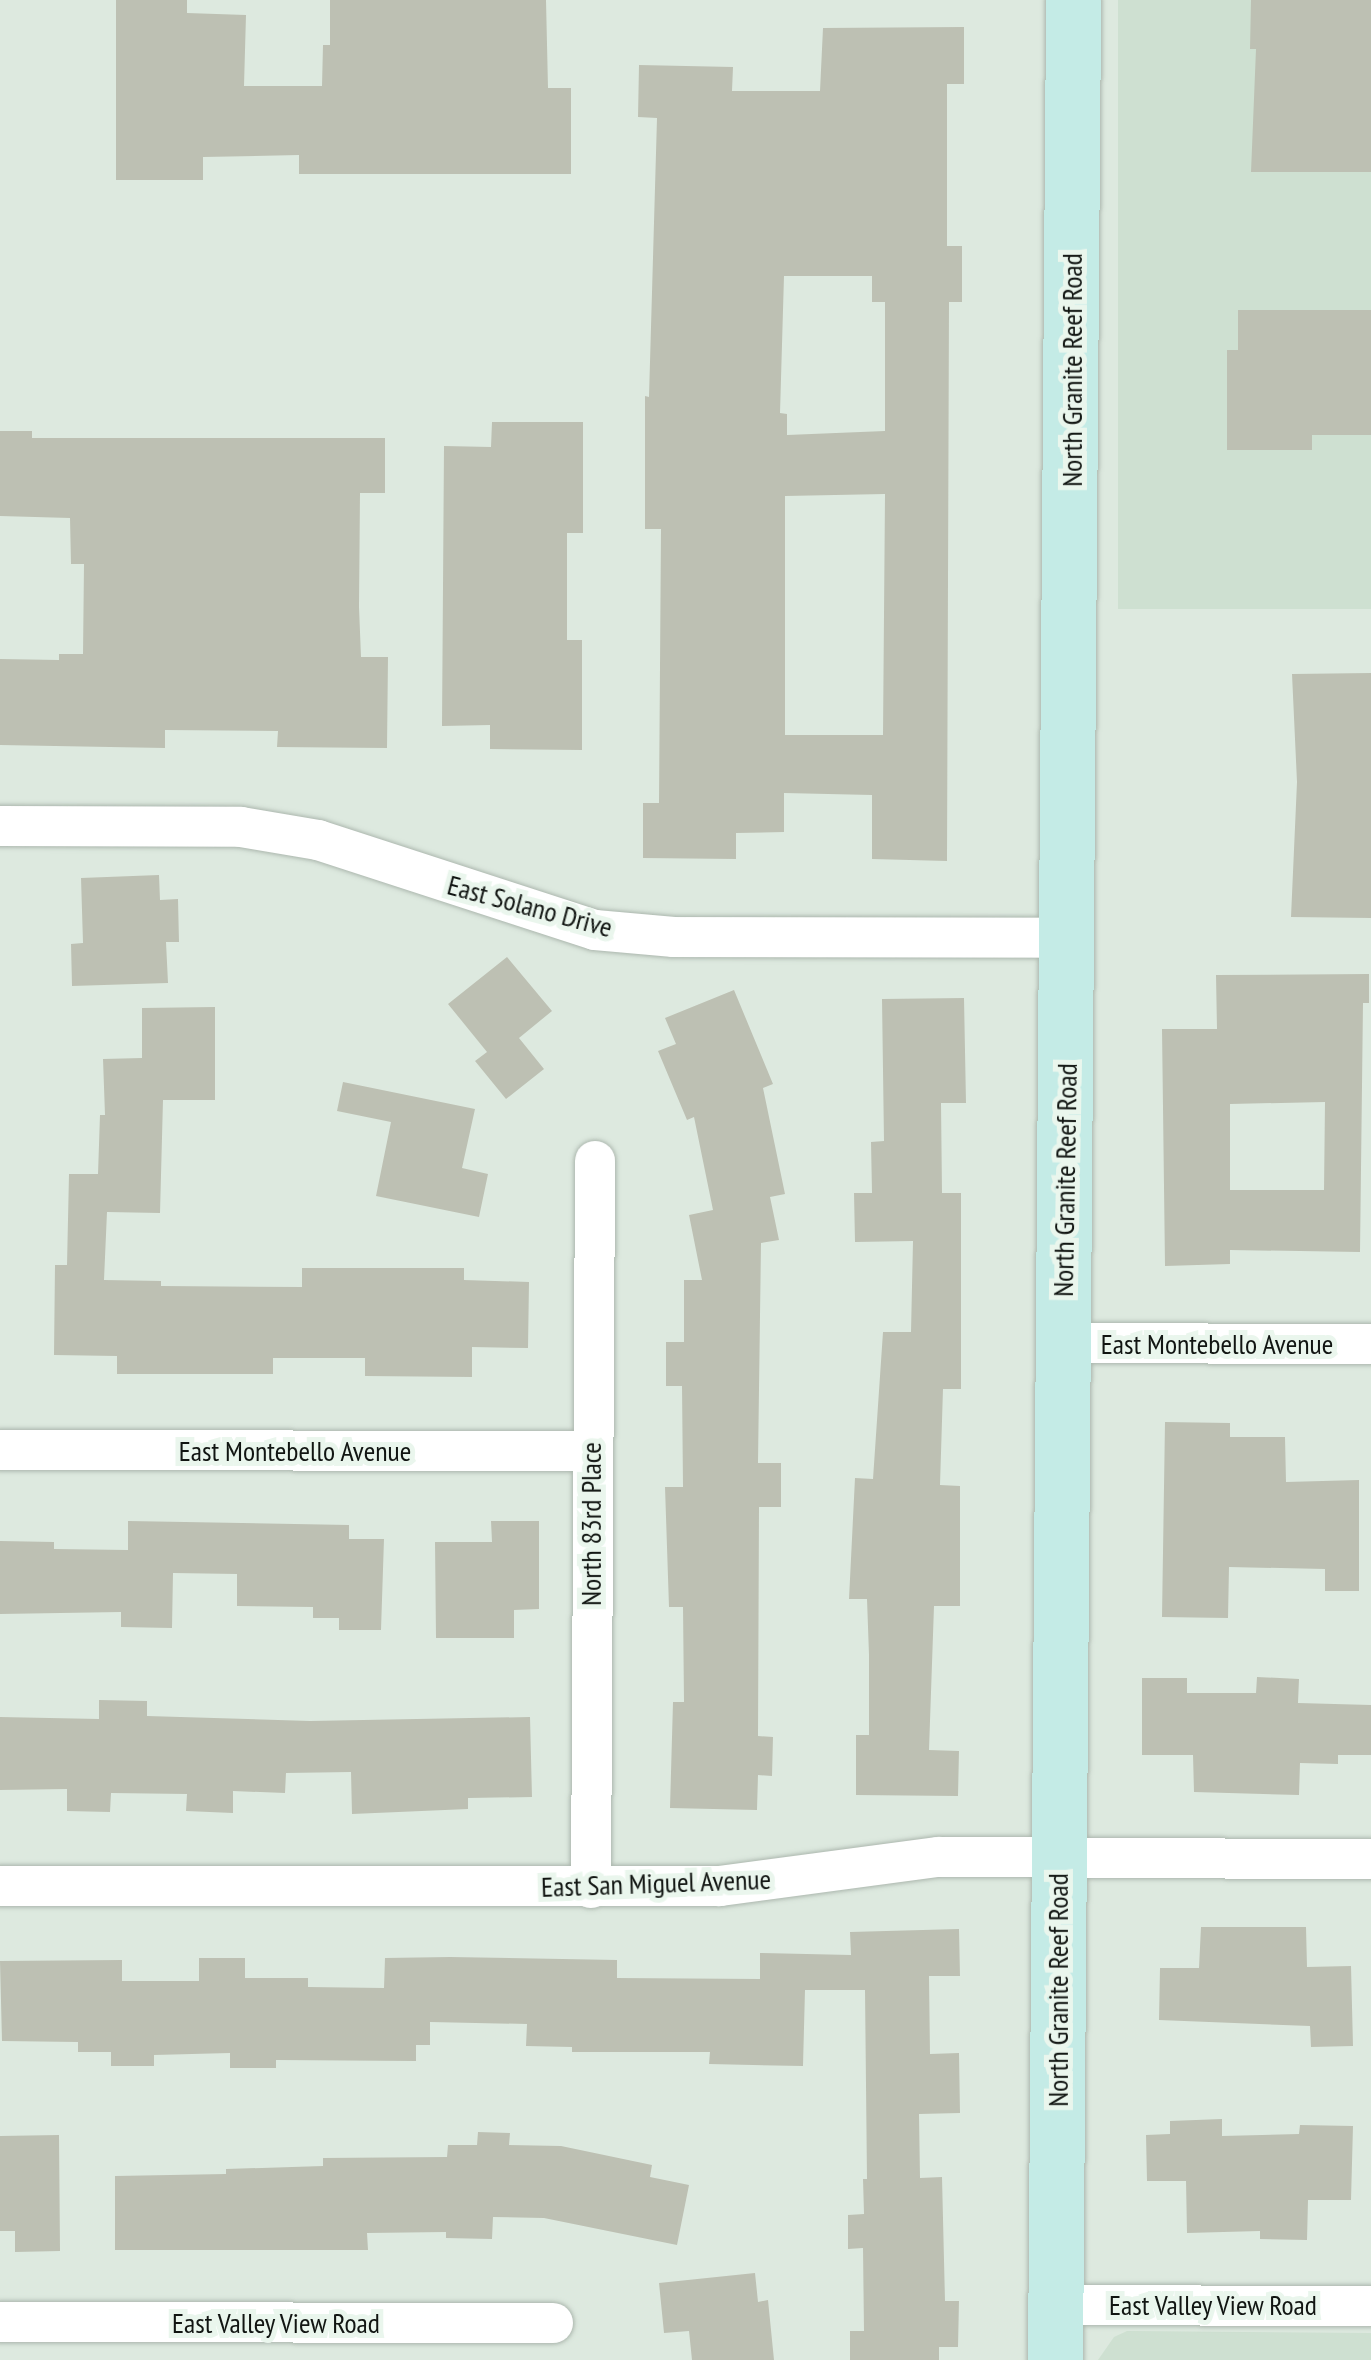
<!DOCTYPE html>
<html>
<head>
<meta charset="utf-8">
<style>
  body { margin:0 }
  #map { position:relative; width:1371px; height:2360px; overflow:hidden; background:#dde9df; font-family:"PT Sans Narrow",sans-serif }
  div>[style] { position:absolute }
  [style*='--x'] { left:calc(var(--x)*1px); top:calc(var(--y)*1px); width:calc(var(--w)*1px); rotate:calc(var(--a)*1deg) }
  .built>* { inset:0; background:#cee0d1; transform-origin:0 0 }
  .building>* { inset:0; background:#bdc0b3 }
  .roads { filter:drop-shadow(0 0 2px #acb7ae) drop-shadow(0 0 2px #acb7ae) }
  .street>* { height:40px; margin:-20px; padding:0 20px; transform-origin:20px; border-radius:20px; background:#fff }
  .secondary>* { height:55px; margin:-27.5px; padding:0 27.5px; transform-origin:27.5px; border-radius:27.5px; background:#c4ebe6 }
  span { translate:-50% -50%; white-space:nowrap; text-align:center; line-height:1.15; -webkit-text-stroke:10px #eaf6ed; paint-order:stroke }
  .street-label { font-size:28px; color:#111512 }
</style>
</head>
<body>
<div id="map">
  <div class="built">
    <i style="left:1118px;top:0;width:253px;height:609px"></i>
    <i style="clip-path:polygon(1127px 2331px,1371px 2333px,1371px 2360px,1098px 2360px,1114px 2337px)"></i>
  </div>
  <div class="building">
    <i style="clip-path:polygon(116px 0,187px 0,187px 13px,246px 15px,244px 86px,322px 86px,323px 45px,330px 45px,330px 0,546px 0,548px 88px,571px 88px,571px 174px,299px 174px,299px 155px,203px 157px,203px 180px,116px 180px)"></i>
    <i style="clip-path:polygon(1251px 0,1371px 0,1371px 172px,1251px 172px,1256px 49px,1250px 49px)"></i>
    <i style="clip-path:polygon(evenodd,964px 27px,964px 84px,947px 84px,947px 246px,962px 246px,962px 302px,949px 302px,947px 861px,872px 859px,872px 795px,784px 793px,784px 832px,736px 833px,736px 859px,643px 858px,643px 803px,659px 803px,661px 529px,645px 529px,645px 396px,649px 397px,657px 118px,638px 117px,639px 65px,733px 67px,732px 91px,820px 91px,823px 28px,964px 27px,784px 276px,872px 276px,872px 302px,885px 302px,885px 431px,787px 435px,787px 414px,780px 413px,784px 276px,964px 27px,885px 494px,883px 735px,785px 735px,785px 496px,885px 494px)"></i>
    <i style="clip-path:polygon(1238px 310px,1371px 310px,1371px 435px,1312px 435px,1312px 450px,1227px 450px,1227px 350px,1238px 350px)"></i>
    <i style="clip-path:polygon(492px 422px,583px 422px,583px 533px,567px 533px,567px 640px,582px 640px,582px 750px,490px 749px,490px 725px,442px 726px,444px 446px,491px 447px)"></i>
    <i style="clip-path:polygon(0 431px,32px 431px,32px 438px,385px 438px,385px 493px,360px 493px,359px 607px,361px 657px,388px 657px,387px 748px,277px 747px,278px 731px,165px 730px,165px 748px,0 745px,0 659px,59px 660px,59px 654px,83px 654px,84px 564px,71px 564px,70px 518px,0 516px)"></i>
    <i style="clip-path:polygon(1371px 673px,1371px 918px,1291px 917px,1297px 782px,1292px 674px)"></i>
    <i style="clip-path:polygon(159px 875px,160px 900px,178px 899px,179px 942px,166px 942px,168px 983px,72px 986px,71px 944px,83px 943px,81px 878px)"></i>
    <i style="clip-path:polygon(507px 957px,552px 1011px,519px 1038px,544px 1069px,506px 1099px,475px 1061px,487px 1052px,448px 1004px)"></i>
    <i style="clip-path:polygon(evenodd,1369px 974px,1369px 1003px,1363px 1003px,1360px 1252px,1230px 1250px,1230px 1264px,1165px 1266px,1162px 1029px,1217px 1029px,1216px 975px,1369px 974px,1325px 1102px,1324px 1190px,1230px 1190px,1230px 1104px,1325px 1102px)"></i>
    <i style="clip-path:polygon(734px 990px,773px 1084px,763px 1088px,785px 1194px,770px 1197px,779px 1240px,761px 1243px,758px 1463px,781px 1463px,781px 1507px,759px 1507px,758px 1736px,773px 1737px,772px 1776px,758px 1775px,757px 1810px,670px 1808px,673px 1702px,684px 1702px,683px 1607px,669px 1607px,665px 1487px,683px 1487px,682px 1386px,666px 1386px,666px 1342px,684px 1342px,684px 1280px,702px 1280px,689px 1215px,713px 1210px,694px 1117px,687px 1120px,658px 1051px,676px 1044px,665px 1018px)"></i>
    <i style="clip-path:polygon(964px 998px,966px 1103px,941px 1103px,942px 1193px,961px 1193px,961px 1389px,943px 1389px,940px 1485px,960px 1486px,960px 1606px,934px 1606px,929px 1750px,959px 1751px,958px 1796px,856px 1795px,856px 1735px,869px 1735px,869px 1655px,867px 1599px,849px 1599px,855px 1478px,873px 1479px,883px 1332px,911px 1332px,913px 1241px,855px 1242px,854px 1193px,872px 1193px,871px 1142px,884px 1141px,882px 999px)"></i>
    <i style="clip-path:polygon(215px 1007px,215px 1100px,163px 1100px,160px 1213px,107px 1212px,104px 1280px,161px 1281px,161px 1286px,302px 1287px,302px 1268px,464px 1268px,464px 1280px,529px 1282px,528px 1348px,472px 1347px,472px 1377px,365px 1376px,365px 1358px,273px 1358px,273px 1374px,117px 1374px,117px 1356px,54px 1355px,55px 1265px,67px 1265px,69px 1174px,98px 1174px,100px 1115px,105px 1115px,103px 1059px,142px 1058px,142px 1008px)"></i>
    <i style="clip-path:polygon(343px 1082px,475px 1109px,462px 1168px,488px 1174px,479px 1217px,376px 1196px,391px 1122px,337px 1111px)"></i>
    <i style="clip-path:polygon(1165px 1422px,1230px 1423px,1230px 1437px,1285px 1437px,1286px 1482px,1359px 1480px,1359px 1591px,1325px 1591px,1325px 1569px,1229px 1567px,1228px 1618px,1162px 1617px)"></i>
    <i style="clip-path:polygon(128px 1521px,349px 1525px,349px 1539px,384px 1539px,381px 1630px,339px 1630px,339px 1618px,313px 1618px,313px 1607px,237px 1606px,237px 1574px,173px 1573px,172px 1628px,121px 1627px,121px 1612px,0 1614px,0 1541px,54px 1542px,54px 1549px,128px 1550px)"></i>
    <i style="clip-path:polygon(491px 1521px,539px 1521px,539px 1609px,514px 1610px,514px 1638px,436px 1638px,435px 1542px,492px 1542px)"></i>
    <i style="clip-path:polygon(1257px 1677px,1299px 1679px,1298px 1703px,1371px 1705px,1371px 1755px,1338px 1755px,1338px 1764px,1300px 1763px,1299px 1795px,1194px 1792px,1193px 1755px,1142px 1755px,1142px 1678px,1187px 1678px,1187px 1693px,1256px 1693px)"></i>
    <i style="clip-path:polygon(99px 1700px,147px 1701px,147px 1716px,310px 1721px,530px 1717px,532px 1797px,468px 1798px,468px 1809px,352px 1814px,351px 1772px,286px 1773px,285px 1793px,233px 1791px,233px 1813px,186px 1811px,187px 1794px,111px 1793px,110px 1812px,67px 1811px,67px 1789px,0 1790px,0 1717px,99px 1719px)"></i>
    <i style="clip-path:polygon(1201px 1927px,1306px 1927px,1307px 1967px,1351px 1966px,1353px 2046px,1311px 2047px,1310px 2026px,1159px 2020px,1160px 1968px,1199px 1968px)"></i>
    <i style="clip-path:polygon(959px 1929px,960px 1976px,929px 1976px,930px 2054px,959px 2053px,960px 2113px,919px 2114px,920px 2178px,942px 2177px,945px 2301px,959px 2301px,958px 2347px,939px 2347px,939px 2360px,850px 2360px,850px 2331px,864px 2331px,863px 2248px,848px 2249px,848px 2215px,864px 2214px,863px 2179px,867px 2179px,865px 1990px,805px 1990px,803px 2066px,709px 2064px,710px 2052px,572px 2052px,572px 2047px,526px 2046px,527px 2024px,430px 2022px,430px 2045px,416px 2045px,416px 2061px,276px 2060px,276px 2068px,230px 2068px,230px 2053px,154px 2055px,154px 2066px,111px 2066px,111px 2052px,78px 2052px,78px 2042px,2px 2041px,0 1961px,122px 1960px,122px 1981px,199px 1981px,199px 1958px,245px 1958px,245px 1978px,308px 1978px,308px 1987px,384px 1988px,385px 1958px,450px 1957px,617px 1960px,617px 1978px,760px 1979px,760px 1953px,851px 1955px,850px 1932px)"></i>
    <i style="clip-path:polygon(1222px 2119px,1222px 2136px,1299px 2134px,1300px 2125px,1353px 2126px,1351px 2200px,1308px 2200px,1307px 2240px,1260px 2239px,1260px 2231px,1187px 2233px,1186px 2181px,1147px 2181px,1146px 2135px,1170px 2134px,1170px 2121px)"></i>
    <i style="clip-path:polygon(478px 2132px,510px 2133px,509px 2145px,561px 2146px,652px 2165px,650px 2177px,689px 2185px,677px 2245px,544px 2218px,493px 2217px,492px 2239px,446px 2238px,446px 2232px,367px 2233px,368px 2250px,115px 2250px,115px 2176px,226px 2174px,226px 2169px,323px 2166px,323px 2158px,447px 2157px,448px 2145px,477px 2145px)"></i>
    <i style="clip-path:polygon(59px 2135px,60px 2251px,15px 2252px,15px 2231px,0 2231px,0 2136px)"></i>
    <i style="clip-path:polygon(755px 2273px,758px 2302px,768px 2300px,774px 2360px,692px 2360px,689px 2331px,664px 2333px,659px 2283px)"></i>
  </div>
  <div class="roads">
    <div class="street">
      <i style="--x:0;--y:826;--w:241;--a:0.2"></i>
      <i style="--x:241;--y:827;--w:78;--a:9.6"></i>
      <i style="--x:318;--y:840;--w:291;--a:18"></i>
      <i style="--x:595;--y:930;--w:79;--a:5.1"></i>
      <i style="--x:674;--y:937;--w:395;--a:0.1"></i>
      <i style="--x:1063;--y:1343;--w:308;--a:0.2"></i>
      <i style="--x:0;--y:1450;--w:591;--a:0.1"></i>
      <i style="--x:0;--y:1886;--w:720;--a:0"></i>
      <i style="--x:720;--y:1886;--w:220;--a:-7.6"></i>
      <i style="--x:938;--y:1857;--w:433;--a:0.3"></i>
      <i style="--x:591;--y:1888;--w:727;--a:-89.68"></i>
      <i style="--x:1055;--y:2305;--w:316;--a:0.2"></i>
      <i style="--x:0;--y:2322;--w:553;--a:0.1"></i>
    </div>
    <div class="secondary">
      <i style="--x:1055;--y:2360;--w:2360;--a:-89.56"></i>
    </div>
  </div>
  <div class="street-label">
    <span style="left:1072px;top:370px;rotate:-90deg">North Granite Reef Road</span>
    <span style="left:530px;top:906px;rotate:15deg">East Solano Drive</span>
    <span style="left:1065px;top:1180px;rotate:-89deg">North Granite Reef Road</span>
    <span style="left:1217px;top:1344px">East Montebello Avenue</span>
    <span style="left:295px;top:1451px">East Montebello Avenue</span>
    <span style="left:591px;top:1524px;rotate:-90deg">North 83rd Place</span>
    <span style="left:656px;top:1883px;rotate:-2deg">East San Miguel Avenue</span>
    <span style="left:1058px;top:1990px;rotate:-90deg">North Granite Reef Road</span>
    <span style="left:1213px;top:2305px">East Valley View Road</span>
    <span style="left:276px;top:2323px">East Valley View Road</span>
  </div>
</div>
</body>
</html>
